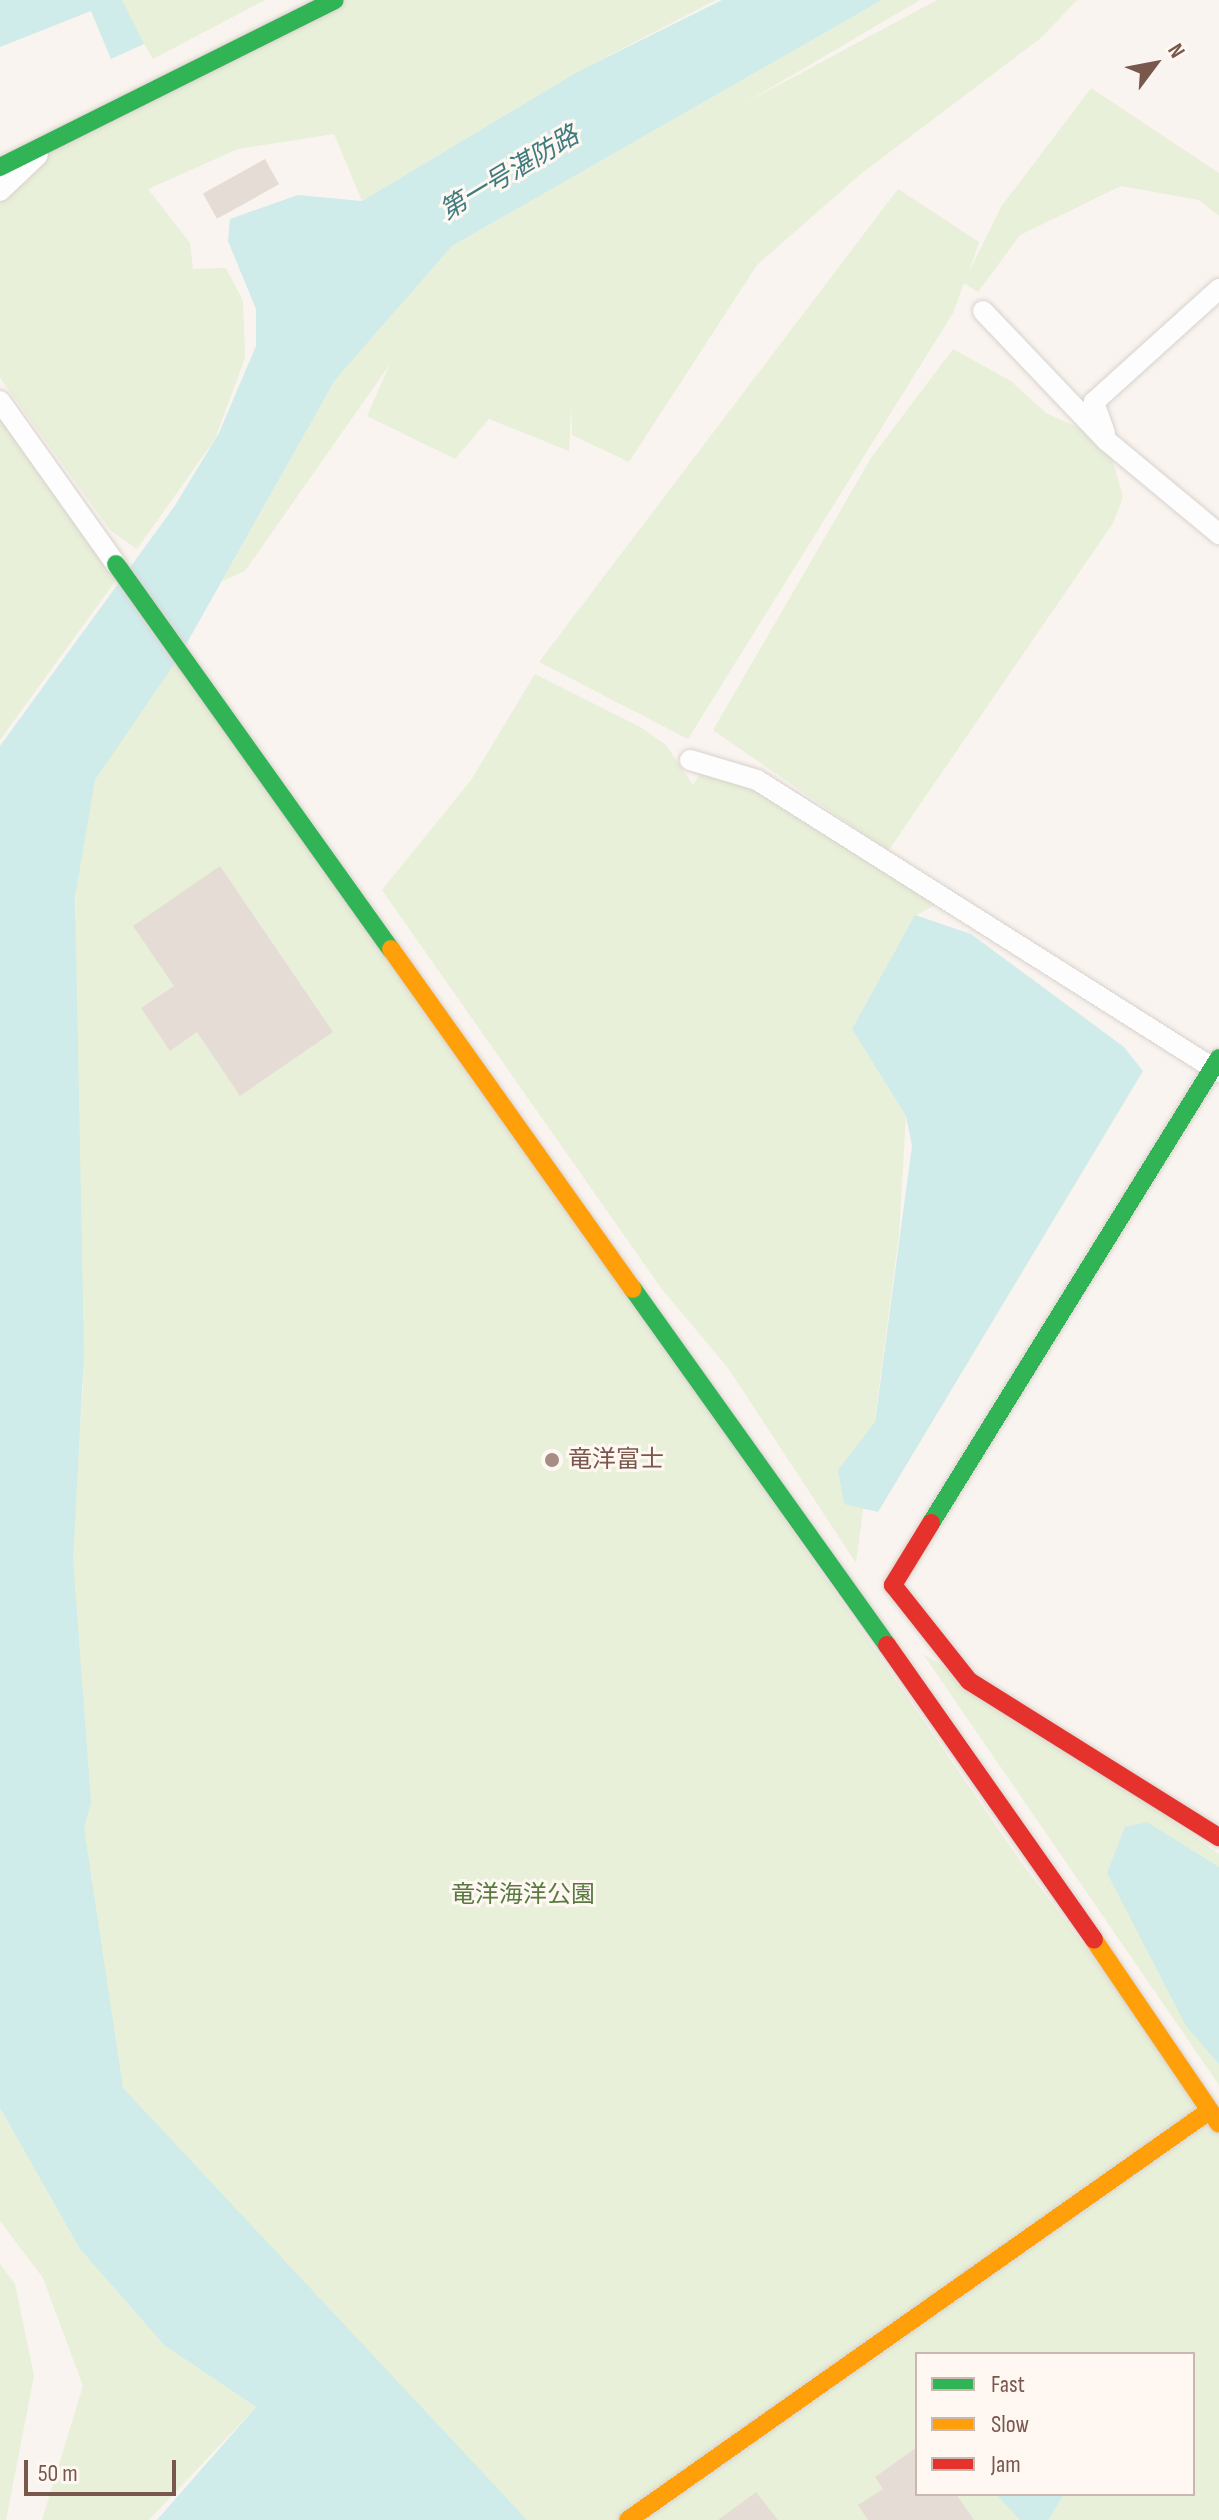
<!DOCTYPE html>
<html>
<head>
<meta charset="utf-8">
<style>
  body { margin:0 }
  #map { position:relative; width:1219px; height:2520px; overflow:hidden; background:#f9f4ef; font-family:"Sofia Sans Condensed","Noto Sans JP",sans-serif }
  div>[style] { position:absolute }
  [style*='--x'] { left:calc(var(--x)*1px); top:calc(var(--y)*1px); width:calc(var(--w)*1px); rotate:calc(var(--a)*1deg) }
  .green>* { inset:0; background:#e8f0d9 }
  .water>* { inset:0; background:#cfebea }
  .building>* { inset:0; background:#e6dcd6; transform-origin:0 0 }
  .roads { filter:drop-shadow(0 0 2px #d9d1cd) drop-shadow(0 0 2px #d9d1cd) }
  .street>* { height:20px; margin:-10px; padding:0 10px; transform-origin:10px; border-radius:10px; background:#fefdfd }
  .fast>* { height:18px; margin:-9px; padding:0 9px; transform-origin:9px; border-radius:9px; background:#30b455 }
  .slow>* { height:18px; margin:-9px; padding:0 9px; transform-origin:9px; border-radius:9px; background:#ff9f0a }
  .jam>* { height:18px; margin:-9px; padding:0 9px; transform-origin:9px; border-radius:9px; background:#e5322d }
  .dots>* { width:22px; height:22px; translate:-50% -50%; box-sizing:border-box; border:4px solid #fff8f2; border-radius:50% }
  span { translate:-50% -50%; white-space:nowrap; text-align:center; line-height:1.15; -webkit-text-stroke:6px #fff8f2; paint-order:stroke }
  .poi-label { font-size:24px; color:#7a574c }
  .left { translate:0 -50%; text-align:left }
  .park-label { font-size:24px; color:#587a40 }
  .water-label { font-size:26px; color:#3e7c7f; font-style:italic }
  .legend { position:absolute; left:915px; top:2352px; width:280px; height:144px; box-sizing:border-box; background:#fff8f2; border:2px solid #cab8b0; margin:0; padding:10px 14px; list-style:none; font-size:24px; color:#7a574c }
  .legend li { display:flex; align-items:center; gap:16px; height:40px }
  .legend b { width:40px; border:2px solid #cab8b0 }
  .north { position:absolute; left:1115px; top:24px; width:80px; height:80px; -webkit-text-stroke:6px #fff8f2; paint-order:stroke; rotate:58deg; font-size:22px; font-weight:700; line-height:32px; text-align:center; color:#7a574c }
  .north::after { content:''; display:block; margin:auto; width:28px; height:36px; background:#7a574c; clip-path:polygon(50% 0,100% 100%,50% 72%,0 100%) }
  .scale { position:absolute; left:24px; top:2460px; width:152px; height:36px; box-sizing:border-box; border:4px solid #7a574c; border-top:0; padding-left:10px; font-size:24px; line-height:28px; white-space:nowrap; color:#7a574c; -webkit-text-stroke:6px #fff8f2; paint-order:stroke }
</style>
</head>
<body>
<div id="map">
  <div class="green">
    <i style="clip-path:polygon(118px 0,265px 0,153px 59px)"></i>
    <i style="clip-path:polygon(334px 0,716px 0,579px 71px,362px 201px,334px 134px,238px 149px,148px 189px,190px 243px,193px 269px,226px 268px,243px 301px,245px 358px,215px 439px,137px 549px,111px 531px,0 378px,0 190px,44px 149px)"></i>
    <i style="clip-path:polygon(882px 0,920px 0,745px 103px,937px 0,1077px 0,1041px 38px,862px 173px,757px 265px,629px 462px,572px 435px,571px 408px,569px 451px,489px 419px,455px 459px,367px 416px,390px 364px,245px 571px,222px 581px,335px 380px,452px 246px)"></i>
    <i style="clip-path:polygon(1091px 88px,1219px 173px,1219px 216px,1199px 200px,1121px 186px,1020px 235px,978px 292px,964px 283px,953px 313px,688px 739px,539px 662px,898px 189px,979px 242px,969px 272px,1001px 207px)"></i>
    <i style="clip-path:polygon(953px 349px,1011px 381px,1046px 413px,1107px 441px,1123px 497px,1113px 523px,888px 851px,713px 730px,871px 458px)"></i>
    <i style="clip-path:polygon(0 415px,122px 572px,0 740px)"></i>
    <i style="clip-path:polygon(evenodd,176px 653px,521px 1137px,1023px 1865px,1219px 2124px,1219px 2520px,510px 2520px,123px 2088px,111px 2063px,84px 1828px,91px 1803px,80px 1788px,72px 1538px,83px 1387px,73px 1149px,76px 860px,95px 780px,176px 653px,917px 2354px,1193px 2354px,1193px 2494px,917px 2494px,917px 2354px)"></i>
    <i style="clip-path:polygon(535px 674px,642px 728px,666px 745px,693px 785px,703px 769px,746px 778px,944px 900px,915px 916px,852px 1029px,906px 1116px,899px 1235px,856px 1563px,728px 1368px,661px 1288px,382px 890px,471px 780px)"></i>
    <i style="clip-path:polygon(923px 1654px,1027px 1717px,1219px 1854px,1219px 2085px)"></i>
    <i style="clip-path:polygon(0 2108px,80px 2249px,164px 2345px,256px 2407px,149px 2520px,42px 2520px,83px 2386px,43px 2278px,0 2221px)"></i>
    <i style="clip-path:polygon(0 2264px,15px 2284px,34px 2376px,6px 2520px,0 2520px)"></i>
  </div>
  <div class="water">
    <i style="clip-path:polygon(0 0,122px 0,144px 44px,111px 59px,91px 11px,0 47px)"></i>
    <i style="clip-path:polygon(722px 0,882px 0,452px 246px,335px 380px,179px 657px,95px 780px,75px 897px,84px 1355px,73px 1559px,91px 1803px,84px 1828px,123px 2088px,527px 2520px,157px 2520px,256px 2407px,164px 2345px,80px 2249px,0 2108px,0 746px,174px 507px,219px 433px,256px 346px,256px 309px,228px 241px,230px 219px,298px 195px,362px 201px,579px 71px)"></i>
    <i style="clip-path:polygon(915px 915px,971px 934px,1124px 1047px,1143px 1071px,878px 1512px,844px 1504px,838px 1470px,875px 1422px,912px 1146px,906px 1116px,852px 1029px)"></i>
    <i style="clip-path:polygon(1147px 1822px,1219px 1867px,1219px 2064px,1186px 2026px,1107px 1873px,1125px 1827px)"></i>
    <i style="clip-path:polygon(996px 2494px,1064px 2494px,1048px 2520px,1020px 2520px)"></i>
  </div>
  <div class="building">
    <i style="left:265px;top:159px;width:29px;height:71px;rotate:61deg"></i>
    <i style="clip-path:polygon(220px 866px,333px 1032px,240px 1096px,197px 1032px,170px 1051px,141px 1008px,174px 986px,133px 926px)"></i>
    <i style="clip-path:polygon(917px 2447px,917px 2494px,956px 2494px,974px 2520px,868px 2520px,858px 2505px,883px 2489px,875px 2477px)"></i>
    <i style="clip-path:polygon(756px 2492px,778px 2520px,718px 2520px)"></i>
  </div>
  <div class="roads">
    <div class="street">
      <i style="--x:0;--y:191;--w:52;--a:-43.5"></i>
      <i style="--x:983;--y:311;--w:180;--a:46.4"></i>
      <i style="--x:1107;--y:441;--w:146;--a:39.7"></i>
      <i style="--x:0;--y:401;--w:200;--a:54.6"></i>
      <i style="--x:1105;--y:433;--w:33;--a:-110"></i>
      <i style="--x:1094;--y:402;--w:169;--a:-42.1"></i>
      <i style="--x:690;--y:760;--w:70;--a:16.6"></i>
      <i style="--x:757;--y:780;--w:547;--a:32.29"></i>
    </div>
    <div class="fast">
      <i style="--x:0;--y:167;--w:374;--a:-26.5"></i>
      <i style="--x:116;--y:564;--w:473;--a:54.5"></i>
      <i style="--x:633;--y:1289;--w:437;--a:54.5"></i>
      <i style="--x:931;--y:1523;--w:547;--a:-58.23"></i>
    </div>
    <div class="slow">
      <i style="--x:391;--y:949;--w:417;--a:54.6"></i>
      <i style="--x:1094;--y:1940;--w:222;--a:55.8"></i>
      <i style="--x:628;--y:2520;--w:711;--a:-35.14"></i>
    </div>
    <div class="jam">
      <i style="--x:931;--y:1523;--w:73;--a:121.5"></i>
      <i style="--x:893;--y:1585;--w:122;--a:51.6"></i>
      <i style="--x:969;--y:1681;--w:295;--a:32"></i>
      <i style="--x:887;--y:1645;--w:360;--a:54.9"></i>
    </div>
  </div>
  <div class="dots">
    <i style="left:552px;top:1460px;background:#a68e85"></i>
  </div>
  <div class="poi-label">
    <span class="left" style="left:568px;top:1460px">竜洋富士</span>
  </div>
  <div class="park-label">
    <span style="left:523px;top:1895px">竜洋海洋公園</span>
  </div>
  <div class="water-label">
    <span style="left:510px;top:174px;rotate:-31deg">第一号湛防路</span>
  </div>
  <ul class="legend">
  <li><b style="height:10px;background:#30b455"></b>Fast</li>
  <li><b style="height:10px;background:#ff9f0a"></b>Slow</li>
  <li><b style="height:10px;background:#e5322d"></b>Jam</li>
  </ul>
  <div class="north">N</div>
  <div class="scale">50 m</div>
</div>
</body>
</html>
